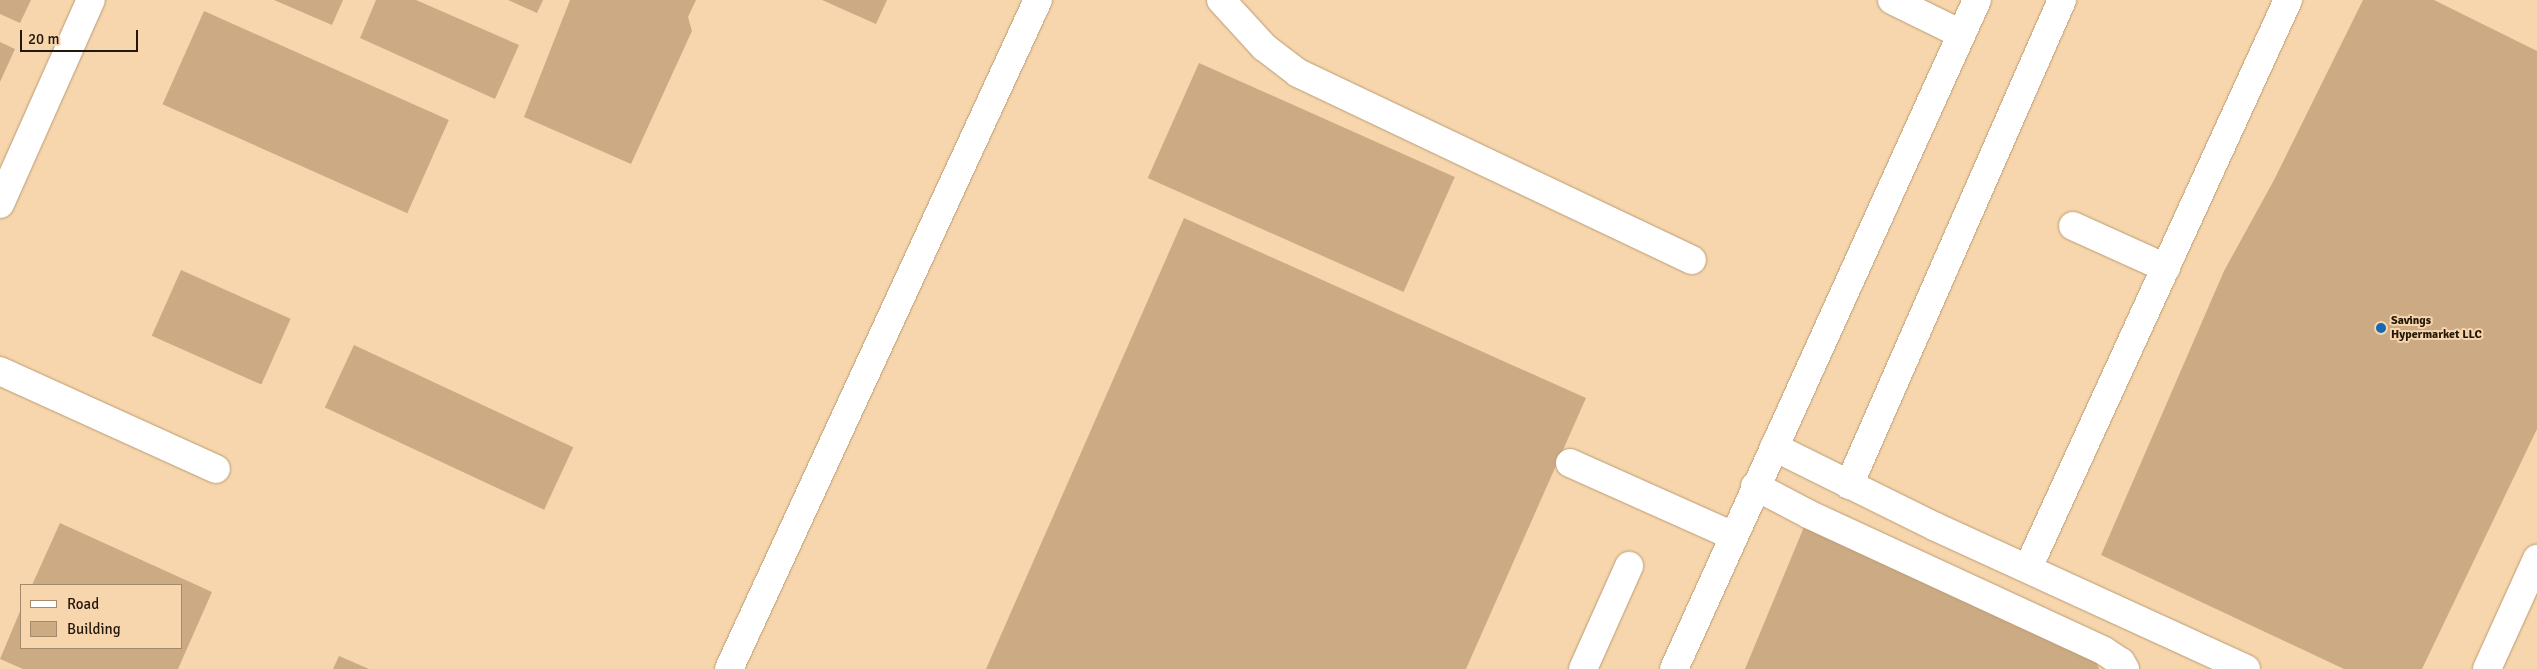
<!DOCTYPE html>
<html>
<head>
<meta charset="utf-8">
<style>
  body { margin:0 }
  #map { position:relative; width:2537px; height:669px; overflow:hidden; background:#f7d6ad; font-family:Signika,sans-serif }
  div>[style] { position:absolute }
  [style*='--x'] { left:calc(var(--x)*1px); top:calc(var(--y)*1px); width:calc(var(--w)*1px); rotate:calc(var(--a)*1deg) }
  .building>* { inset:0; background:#ccab84; transform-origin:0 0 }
  .roads { filter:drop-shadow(0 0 1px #ba9b74) drop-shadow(0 0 1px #ba9b74) }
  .minor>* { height:28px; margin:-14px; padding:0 14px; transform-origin:14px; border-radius:14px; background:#fff }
  .dots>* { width:14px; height:14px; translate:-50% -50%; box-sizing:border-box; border:2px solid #f7d6ad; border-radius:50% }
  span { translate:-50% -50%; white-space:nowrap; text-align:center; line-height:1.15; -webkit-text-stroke:4px #f7d6ad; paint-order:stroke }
  .poi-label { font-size:12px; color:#231708; font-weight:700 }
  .left { translate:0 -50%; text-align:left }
  .legend { position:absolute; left:20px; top:584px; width:162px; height:65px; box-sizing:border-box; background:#f7d6ad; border:1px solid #a28a6b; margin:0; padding:6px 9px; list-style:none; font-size:15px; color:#231708 }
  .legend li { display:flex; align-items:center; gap:10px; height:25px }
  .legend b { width:25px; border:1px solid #a28a6b }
  .scale { position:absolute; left:20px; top:30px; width:118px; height:22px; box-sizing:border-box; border:2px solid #231708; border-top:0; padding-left:6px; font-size:15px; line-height:18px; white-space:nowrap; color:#231708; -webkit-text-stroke:4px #f7d6ad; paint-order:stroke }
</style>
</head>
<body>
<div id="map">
  <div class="building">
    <i style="clip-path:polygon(0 0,31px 0,20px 23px,0 14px)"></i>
    <i style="clip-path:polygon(274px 0,343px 0,332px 25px)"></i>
    <i style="clip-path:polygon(376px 0,416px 0,519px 45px,495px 99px,360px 38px)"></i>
    <i style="clip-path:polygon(508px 0,543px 0,537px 13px)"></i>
    <i style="clip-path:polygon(570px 0,696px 0,688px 17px,692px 31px,631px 164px,524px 117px)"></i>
    <i style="clip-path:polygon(822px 0,887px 0,876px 24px)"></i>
    <i style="clip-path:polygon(2363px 0,2434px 0,2537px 51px,2537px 429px,2422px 669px,2344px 669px,2101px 555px,2224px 271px,2274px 180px)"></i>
    <i style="left:204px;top:11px;width:268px;height:102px;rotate:24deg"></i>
    <i style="clip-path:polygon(0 42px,15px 49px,0 82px)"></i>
    <i style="left:1199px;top:63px;width:280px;height:126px;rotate:24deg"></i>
    <i style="clip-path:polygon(1184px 218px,1586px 398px,1466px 669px,986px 669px)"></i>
    <i style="left:181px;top:270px;width:120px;height:72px;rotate:24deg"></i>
    <i style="left:354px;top:345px;width:242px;height:69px;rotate:25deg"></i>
    <i style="clip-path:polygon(60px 523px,212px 592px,178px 669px,23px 669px,0 659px,21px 609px,21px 648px,181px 648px,181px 585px,32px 585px)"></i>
    <i style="clip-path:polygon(1804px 527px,2095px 658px,2099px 669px,1745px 669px)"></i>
    <i style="clip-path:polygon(339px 656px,369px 669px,333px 669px)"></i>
  </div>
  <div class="roads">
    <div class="minor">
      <i style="--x:1221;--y:0;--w:64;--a:47.5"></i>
      <i style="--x:1264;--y:47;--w:43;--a:37.4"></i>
      <i style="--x:1298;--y:73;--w:436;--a:25.4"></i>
      <i style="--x:1892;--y:0;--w:77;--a:26.2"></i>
      <i style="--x:0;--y:204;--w:223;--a:-66"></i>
      <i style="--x:2073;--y:226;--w:102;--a:24.3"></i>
      <i style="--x:0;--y:371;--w:237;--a:24.4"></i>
      <i style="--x:1774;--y:447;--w:181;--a:26.3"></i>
      <i style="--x:1936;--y:527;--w:341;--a:24.6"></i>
      <i style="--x:1570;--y:463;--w:179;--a:24.1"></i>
      <i style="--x:1849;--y:485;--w:530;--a:-66.29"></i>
      <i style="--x:1755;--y:486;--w:60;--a:27.8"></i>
      <i style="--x:1808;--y:514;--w:326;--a:24.8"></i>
      <i style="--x:2104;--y:651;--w:20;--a:33"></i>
      <i style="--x:2121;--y:662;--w:8;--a:60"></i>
      <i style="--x:2028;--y:568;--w:625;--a:-65.4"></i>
      <i style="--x:729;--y:669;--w:737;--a:-65.21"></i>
      <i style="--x:1583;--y:669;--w:113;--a:-65.9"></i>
      <i style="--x:1674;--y:669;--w:734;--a:-65.63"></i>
      <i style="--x:2487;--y:669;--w:121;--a:-65.6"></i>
    </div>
  </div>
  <div class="dots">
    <i style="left:2381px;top:328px;background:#1468b6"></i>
  </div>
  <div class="poi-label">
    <span class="left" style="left:2391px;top:328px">Savings<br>Hypermarket LLC</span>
  </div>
  <ul class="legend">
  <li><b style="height:6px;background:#fff"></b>Road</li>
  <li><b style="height:14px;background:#ccab84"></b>Building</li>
  </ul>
  <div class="scale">20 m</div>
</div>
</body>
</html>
